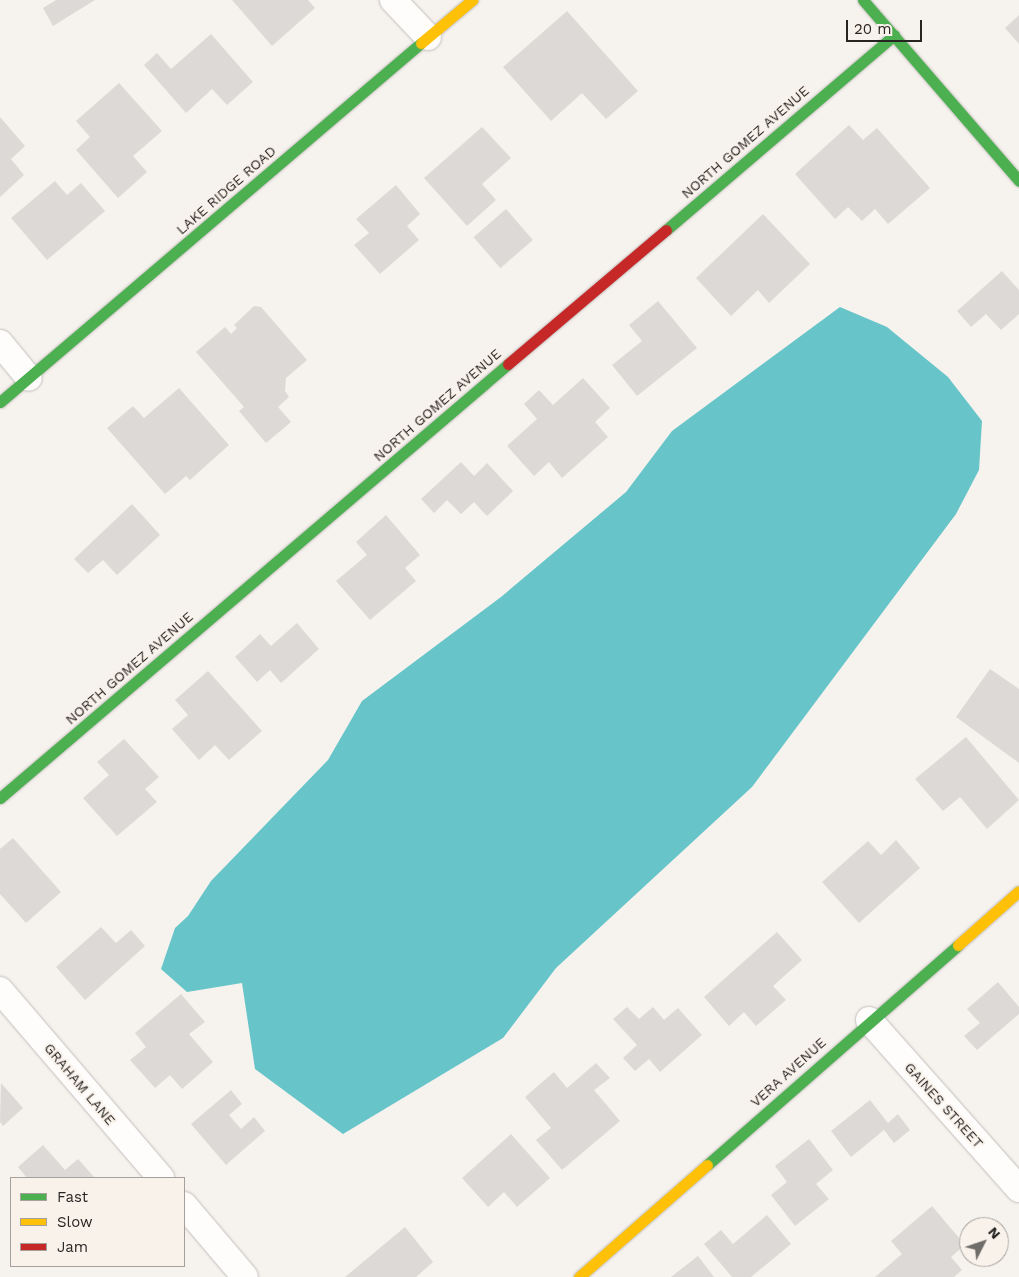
<!DOCTYPE html>
<html>
<head>
<meta charset="utf-8">
<style>
  body { margin:0 }
  #map { position:relative; width:1019px; height:1277px; overflow:hidden; background:#f6f2ee; font-family:"Work Sans",sans-serif }
  div>[style] { position:absolute }
  [style*='--x'] { left:calc(var(--x)*1px); top:calc(var(--y)*1px); width:calc(var(--w)*1px); rotate:calc(var(--a)*1deg) }
  .water>* { inset:0; background:#67c5c9 }
  .building>* { inset:0; background:#ddd9d7; transform-origin:0 0 }
  .roads { filter:drop-shadow(0 0 1px #c2bfbc) drop-shadow(0 0 1px #c2bfbc) }
  .street>* { height:26px; margin:-13px; padding:0 13px; transform-origin:13px; border-radius:13px; background:#fefdfc }
  .fast>* { height:11px; margin:-5.5px; padding:0 5.5px; transform-origin:5.5px; border-radius:5.5px; background:#4caf50 }
  .slow>* { height:11px; margin:-5.5px; padding:0 5.5px; transform-origin:5.5px; border-radius:5.5px; background:#ffc107 }
  .jam>* { height:11px; margin:-5.5px; padding:0 5.5px; transform-origin:5.5px; border-radius:5.5px; background:#c62828 }
  span { translate:-50% -50%; white-space:nowrap; text-align:center; line-height:1.15; -webkit-text-stroke:4px #f9f2eb; paint-order:stroke }
  .street-label { font-size:14px; color:#272522 }
  .legend { position:absolute; left:10px; top:1177px; width:175px; height:90px; box-sizing:border-box; background:#f9f2eb; border:1px solid #a5a09b; margin:0; padding:6px 9px; list-style:none; font-size:15px; color:#272522 }
  .legend li { display:flex; align-items:center; gap:10px; height:25px }
  .legend b { width:25px; border:1px solid #a5a09b }
  .north { position:absolute; left:959px; top:1217px; width:50px; height:50px; box-sizing:border-box; background:#f9f2eb; border:1px solid #a5a09b; border-radius:50%; rotate:49deg; font-size:14px; font-weight:700; line-height:20px; text-align:center; color:#272522 }
  .north::after { content:''; display:block; margin:auto; width:18px; height:22px; background:#6f6d69; clip-path:polygon(50% 0,100% 100%,50% 72%,0 100%) }
  .scale { position:absolute; left:846px; top:20px; width:76px; height:22px; box-sizing:border-box; border:2px solid #272522; border-top:0; padding-left:6px; font-size:15px; line-height:18px; white-space:nowrap; color:#272522; -webkit-text-stroke:4px #f9f2eb; paint-order:stroke }
</style>
</head>
<body>
<div id="map">
  <div class="water">
    <i style="clip-path:polygon(840px 307px,887px 327px,948px 377px,982px 421px,979px 470px,956px 514px,752px 787px,556px 968px,503px 1038px,343px 1134px,255px 1069px,242px 983px,187px 992px,161px 969px,175px 928px,188px 916px,211px 881px,328px 760px,362px 701px,501px 597px,626px 492px,672px 431px)"></i>
  </div>
  <div class="building">
    <i style="clip-path:polygon(56px 0,95px 0,53px 26px,43px 8px)"></i>
    <i style="clip-path:polygon(232px 0,308px 0,315px 8px,272px 46px)"></i>
    <i style="clip-path:polygon(567px 11px,638px 91px,606px 119px,582px 93px,551px 121px,503px 67px)"></i>
    <i style="clip-path:polygon(1019px 15px,1019px 44px,1005px 28px)"></i>
    <i style="clip-path:polygon(211px 34px,253px 82px,227px 105px,212px 89px,186px 113px,144px 65px,157px 53px,171px 69px)"></i>
    <i style="clip-path:polygon(119px 83px,162px 131px,133px 156px,147px 172px,118px 198px,76px 150px,90px 137px,76px 121px)"></i>
    <i style="clip-path:polygon(0 117px,25px 146px,11px 159px,24px 175px,0 197px)"></i>
    <i style="clip-path:polygon(849px 125px,863px 140px,877px 128px,930px 188px,888px 224px,875px 209px,862px 221px,848px 207px,835px 219px,795px 174px)"></i>
    <i style="clip-path:polygon(482px 127px,511px 158px,482px 184px,496px 200px,467px 226px,424px 178px)"></i>
    <i style="clip-path:polygon(55px 181px,67px 195px,81px 183px,105px 211px,47px 260px,11px 218px)"></i>
    <i style="clip-path:polygon(396px 185px,420px 214px,407px 226px,419px 240px,380px 274px,354px 245px,369px 233px,356px 219px)"></i>
    <i style="left:506px;top:209px;width:41px;height:43px;rotate:49deg"></i>
    <i style="clip-path:polygon(763px 214px,810px 264px,769px 303px,758px 290px,731px 316px,696px 278px)"></i>
    <i style="clip-path:polygon(1002px 271px,1019px 290px,1019px 314px,1001px 330px,986px 314px,971px 327px,957px 311px)"></i>
    <i style="clip-path:polygon(658px 301px,697px 348px,637px 396px,612px 365px,642px 341px,629px 325px)"></i>
    <i style="clip-path:polygon(254px 306px,261px 307px,307px 360px,286px 378px,285px 391px,289px 397px,278px 407px,291px 422px,266px 443px,239px 411px,244px 407px,196px 352px,225px 327px,231px 334px,237px 328px,234px 325px)"></i>
    <i style="clip-path:polygon(583px 378px,610px 408px,595px 422px,608px 437px,562px 478px,549px 462px,534px 476px,507px 446px,537px 419px,524px 404px,539px 390px,553px 405px)"></i>
    <i style="clip-path:polygon(179px 388px,229px 445px,190px 480px,186px 476px,165px 494px,107px 428px,133px 406px,144px 418px)"></i>
    <i style="clip-path:polygon(461px 462px,474px 476px,487px 463px,513px 491px,487px 516px,474px 502px,461px 514px,447px 500px,434px 513px,421px 499px)"></i>
    <i style="clip-path:polygon(132px 504px,160px 535px,117px 575px,103px 560px,88px 573px,74px 559px)"></i>
    <i style="clip-path:polygon(386px 515px,420px 555px,405px 568px,416px 581px,370px 620px,336px 581px,367px 555px,356px 542px)"></i>
    <i style="clip-path:polygon(297px 623px,319px 649px,281px 683px,270px 670px,257px 682px,235px 657px,260px 634px,271px 646px)"></i>
    <i style="clip-path:polygon(990px 669px,1019px 689px,1019px 763px,956px 717px)"></i>
    <i style="clip-path:polygon(208px 671px,262px 731px,229px 760px,215px 745px,199px 760px,172px 729px,188px 715px,175px 700px)"></i>
    <i style="clip-path:polygon(966px 737px,1019px 800px,987px 829px,960px 797px,943px 811px,915px 779px)"></i>
    <i style="clip-path:polygon(124px 739px,159px 777px,145px 789px,157px 802px,117px 836px,83px 798px,109px 775px,97px 762px)"></i>
    <i style="clip-path:polygon(13px 838px,61px 892px,26px 923px,0 894px,0 849px)"></i>
    <i style="clip-path:polygon(896px 840px,920px 868px,859px 923px,822px 882px,868px 841px,881px 855px)"></i>
    <i style="clip-path:polygon(101px 927px,116px 943px,131px 930px,145px 946px,85px 1000px,56px 967px)"></i>
    <i style="clip-path:polygon(777px 932px,802px 960px,773px 986px,786px 1000px,756px 1026px,744px 1012px,729px 1026px,704px 997px)"></i>
    <i style="clip-path:polygon(998px 982px,1019px 1007px,1019px 1014px,977px 1050px,964px 1036px,980px 1023px,967px 1009px)"></i>
    <i style="clip-path:polygon(181px 994px,205px 1022px,189px 1034px,213px 1062px,182px 1089px,170px 1075px,155px 1088px,130px 1060px,146px 1047px,135px 1033px)"></i>
    <i style="clip-path:polygon(627px 1007px,639px 1019px,653px 1007px,664px 1020px,678px 1008px,702px 1035px,660px 1072px,649px 1059px,635px 1071px,623px 1058px,637px 1045px,613px 1019px)"></i>
    <i style="clip-path:polygon(596px 1063px,610px 1078px,594px 1090px,620px 1121px,562px 1170px,536px 1140px,551px 1128px,525px 1097px,554px 1072px,567px 1088px)"></i>
    <i style="clip-path:polygon(1px 1083px,23px 1108px,3px 1126px,0 1122px)"></i>
    <i style="clip-path:polygon(231px 1090px,242px 1104px,229px 1115px,241px 1129px,254px 1117px,265px 1131px,226px 1165px,191px 1124px)"></i>
    <i style="clip-path:polygon(870px 1100px,888px 1123px,898px 1114px,910px 1130px,894px 1143px,884px 1130px,851px 1157px,831px 1131px)"></i>
    <i style="clip-path:polygon(511px 1134px,550px 1178px,517px 1207px,504px 1192px,488px 1207px,462px 1178px)"></i>
    <i style="clip-path:polygon(809px 1139px,833px 1170px,816px 1184px,829px 1199px,795px 1226px,771px 1195px,787px 1182px,775px 1166px)"></i>
    <i style="clip-path:polygon(43px 1145px,65px 1170px,78px 1159px,95px 1178px,27px 1178px,18px 1167px)"></i>
    <i style="clip-path:polygon(932px 1206px,965px 1245px,951px 1257px,962px 1270px,954px 1277px,875px 1277px,902px 1254px,891px 1241px)"></i>
    <i style="clip-path:polygon(767px 1215px,791px 1244px,751px 1277px,732px 1277px,704px 1244px,721px 1230px,733px 1244px)"></i>
    <i style="clip-path:polygon(405px 1227px,433px 1262px,416px 1277px,345px 1277px)"></i>
    <i style="clip-path:polygon(698px 1256px,714px 1277px,671px 1277px)"></i>
  </div>
  <div class="roads">
    <div class="street">
      <i style="--x:393;--y:0;--w:51;--a:46.6"></i>
      <i style="--x:0;--y:343;--w:45;--a:50.4"></i>
      <i style="--x:0;--y:990;--w:248;--a:49.4"></i>
      <i style="--x:869;--y:1020;--w:226;--a:48.4"></i>
      <i style="--x:184;--y:1205;--w:94;--a:49.7"></i>
    </div>
    <div class="fast">
      <i style="--x:863;--y:0;--w:239;--a:49.2"></i>
      <i style="--x:666;--y:230;--w:300;--a:-40.5"></i>
      <i style="--x:0;--y:402;--w:553;--a:-40.46"></i>
      <i style="--x:0;--y:798;--w:668;--a:-40.51"></i>
      <i style="--x:707;--y:1165;--w:334;--a:-41.2"></i>
    </div>
    <div class="slow">
      <i style="--x:421;--y:43;--w:67;--a:-40.1"></i>
      <i style="--x:958;--y:945;--w:81;--a:-41.5"></i>
      <i style="--x:579;--y:1277;--w:170;--a:-41.2"></i>
    </div>
    <div class="jam">
      <i style="--x:508;--y:364;--w:207;--a:-40.3"></i>
    </div>
  </div>
  <div class="street-label">
    <span style="left:745px;top:142px;rotate:-41deg">NORTH GOMEZ AVENUE</span>
    <span style="left:226px;top:190px;rotate:-41deg">LAKE RIDGE ROAD</span>
    <span style="left:437px;top:405px;rotate:-41deg">NORTH GOMEZ AVENUE</span>
    <span style="left:129px;top:668px;rotate:-41deg">NORTH GOMEZ AVENUE</span>
    <span style="left:788px;top:1072px;rotate:-42deg">VERA AVENUE</span>
    <span style="left:80px;top:1084px;rotate:50deg">GRAHAM LANE</span>
    <span style="left:944px;top:1105px;rotate:48deg">GAINES STREET</span>
  </div>
  <ul class="legend">
  <li><b style="height:6px;background:#4caf50"></b>Fast</li>
  <li><b style="height:6px;background:#ffc107"></b>Slow</li>
  <li><b style="height:6px;background:#c62828"></b>Jam</li>
  </ul>
  <div class="north">N</div>
  <div class="scale">20 m</div>
</div>
</body>
</html>
